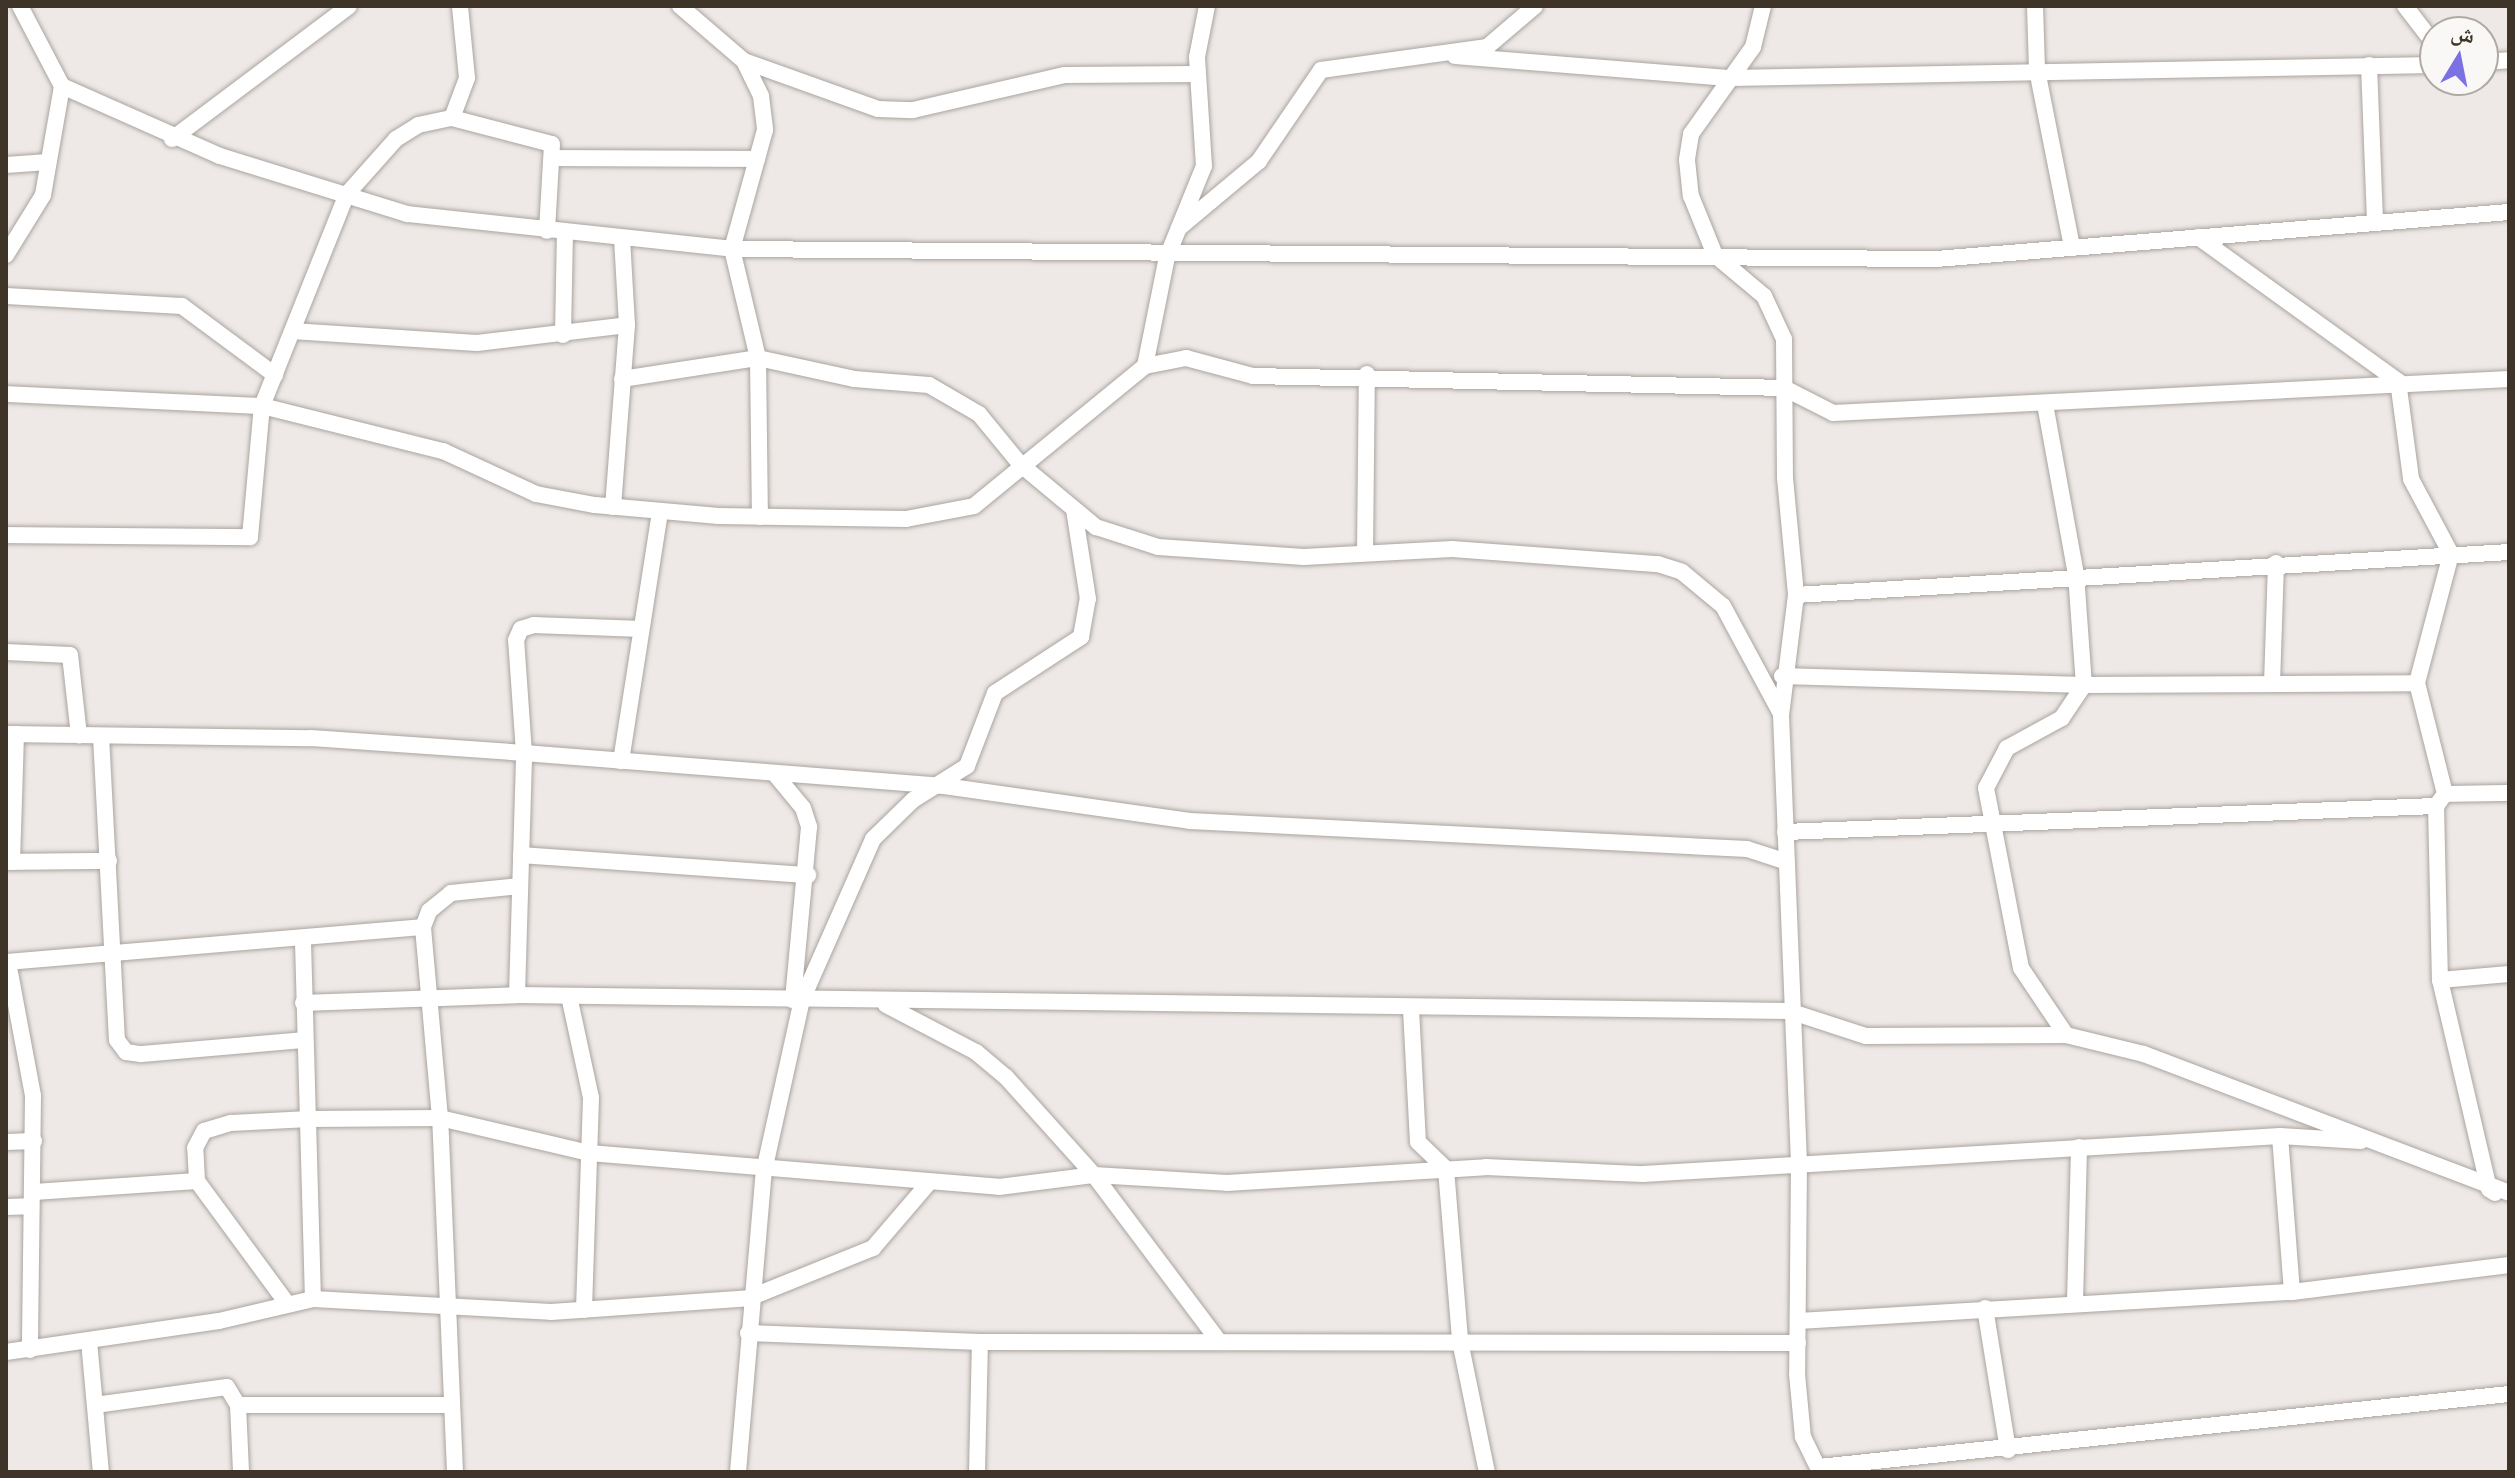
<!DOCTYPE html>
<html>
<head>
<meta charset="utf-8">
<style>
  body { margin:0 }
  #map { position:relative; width:2515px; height:1478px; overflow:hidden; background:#eee9e7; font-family:"Nunito Sans","Noto Naskh Arabic",sans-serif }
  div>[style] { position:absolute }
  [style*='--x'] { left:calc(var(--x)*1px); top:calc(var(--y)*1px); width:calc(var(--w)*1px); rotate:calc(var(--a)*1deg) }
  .roads { filter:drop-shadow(0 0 2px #aba49e) drop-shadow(0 0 2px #aba49e) }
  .minor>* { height:16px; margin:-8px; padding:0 8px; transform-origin:8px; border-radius:8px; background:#fff }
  span { translate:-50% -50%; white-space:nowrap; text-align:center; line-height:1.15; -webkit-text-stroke:6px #faf8f7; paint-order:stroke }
  .frame { position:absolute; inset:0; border:8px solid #3e3427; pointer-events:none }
  .north { position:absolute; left:2419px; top:16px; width:80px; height:80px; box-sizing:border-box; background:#faf8f7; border:2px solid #afaaa4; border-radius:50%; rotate:10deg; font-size:22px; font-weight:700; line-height:32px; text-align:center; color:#3e3427 }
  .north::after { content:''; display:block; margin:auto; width:28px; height:36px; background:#7b71e2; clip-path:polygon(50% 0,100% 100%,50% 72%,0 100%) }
</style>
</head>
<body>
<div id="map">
  <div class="roads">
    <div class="minor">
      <i style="--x:20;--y:6;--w:90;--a:62.3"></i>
      <i style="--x:62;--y:86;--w:173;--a:23.9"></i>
      <i style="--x:220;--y:156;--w:196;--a:17.2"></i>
      <i style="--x:407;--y:214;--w:327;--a:6.1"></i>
      <i style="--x:732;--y:249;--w:1204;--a:0.48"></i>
      <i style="--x:1936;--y:259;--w:575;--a:-4.69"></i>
      <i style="--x:680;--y:6;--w:84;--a:40.7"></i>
      <i style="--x:744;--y:61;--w:39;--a:64"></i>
      <i style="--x:761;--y:96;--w:34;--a:83"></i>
      <i style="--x:765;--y:130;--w:123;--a:105.5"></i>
      <i style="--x:732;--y:249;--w:112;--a:76.6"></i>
      <i style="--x:758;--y:358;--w:159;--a:89.3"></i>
      <i style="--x:1763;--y:6;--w:42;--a:103.7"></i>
      <i style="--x:1753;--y:47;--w:107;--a:125.5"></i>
      <i style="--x:1691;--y:134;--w:26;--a:99"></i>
      <i style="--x:1687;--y:160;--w:36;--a:84"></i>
      <i style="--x:1691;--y:196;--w:64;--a:67.9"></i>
      <i style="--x:1715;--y:255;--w:64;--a:39.9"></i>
      <i style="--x:1764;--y:296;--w:47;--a:65.1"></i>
      <i style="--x:1784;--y:339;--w:139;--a:89.6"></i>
      <i style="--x:1785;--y:478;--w:118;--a:84.6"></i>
      <i style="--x:1796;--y:595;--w:121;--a:97.1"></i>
      <i style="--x:1781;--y:715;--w:446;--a:87.7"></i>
      <i style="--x:1799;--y:1161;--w:213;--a:90.5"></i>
      <i style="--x:1797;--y:1374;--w:63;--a:84.6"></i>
      <i style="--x:1803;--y:1437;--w:39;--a:64"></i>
      <i style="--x:2035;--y:6;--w:64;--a:88.2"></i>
      <i style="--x:2037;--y:70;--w:180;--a:78.8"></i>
      <i style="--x:2405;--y:6;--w:49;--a:52.4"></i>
      <i style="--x:1455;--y:56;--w:277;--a:4.6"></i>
      <i style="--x:1731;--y:78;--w:704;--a:-1.06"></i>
      <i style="--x:744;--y:61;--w:142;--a:19.7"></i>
      <i style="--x:878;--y:109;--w:35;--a:2"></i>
      <i style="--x:913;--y:110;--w:156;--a:-13"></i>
      <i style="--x:1065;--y:75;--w:133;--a:-0.4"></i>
      <i style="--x:2483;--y:62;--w:26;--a:-4"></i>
      <i style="--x:2369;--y:65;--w:157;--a:87.8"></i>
      <i style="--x:452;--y:118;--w:43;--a:-69.4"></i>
      <i style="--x:467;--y:78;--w:72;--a:-95.6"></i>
      <i style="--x:172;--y:139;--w:221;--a:-36.9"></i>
      <i style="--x:554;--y:158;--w:203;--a:0.3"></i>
      <i style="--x:6;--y:165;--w:42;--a:-4.1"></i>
      <i style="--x:1179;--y:228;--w:104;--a:-39.9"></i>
      <i style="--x:1259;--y:161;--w:110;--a:-55.7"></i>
      <i style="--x:1321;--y:70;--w:168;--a:-7.9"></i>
      <i style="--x:1487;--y:47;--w:63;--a:-40.5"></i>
      <i style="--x:2198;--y:237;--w:246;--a:35.8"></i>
      <i style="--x:2398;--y:381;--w:99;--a:82.4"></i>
      <i style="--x:2411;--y:479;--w:85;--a:61.9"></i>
      <i style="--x:2451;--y:554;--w:133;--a:104.8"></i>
      <i style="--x:2417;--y:683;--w:114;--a:75.8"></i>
      <i style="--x:2445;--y:794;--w:15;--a:127"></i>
      <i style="--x:2436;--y:806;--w:174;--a:88.7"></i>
      <i style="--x:2440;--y:980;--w:215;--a:76.8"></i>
      <i style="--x:2489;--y:1189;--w:7;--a:34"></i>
      <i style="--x:6;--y:255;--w:70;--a:-58.3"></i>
      <i style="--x:43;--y:195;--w:111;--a:-80.1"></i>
      <i style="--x:6;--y:296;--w:176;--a:3.3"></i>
      <i style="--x:182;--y:306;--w:116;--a:36.6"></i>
      <i style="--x:292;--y:331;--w:185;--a:3.7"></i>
      <i style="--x:477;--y:343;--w:151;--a:-6.8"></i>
      <i style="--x:563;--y:335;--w:102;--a:-88.9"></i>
      <i style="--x:1145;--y:366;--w:111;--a:-78.6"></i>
      <i style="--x:1167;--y:257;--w:98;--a:-67.9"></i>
      <i style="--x:1204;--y:166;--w:109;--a:-93.7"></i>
      <i style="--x:1197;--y:57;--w:52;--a:-78.9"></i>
      <i style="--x:622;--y:379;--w:138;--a:-8.8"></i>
      <i style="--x:758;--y:358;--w:98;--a:12.3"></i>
      <i style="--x:854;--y:379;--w:75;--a:4.6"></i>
      <i style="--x:929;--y:385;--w:58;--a:30.1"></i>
      <i style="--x:979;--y:414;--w:65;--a:50.6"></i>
      <i style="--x:1020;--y:464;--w:99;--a:39.7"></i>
      <i style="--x:1096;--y:527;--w:65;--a:17.9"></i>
      <i style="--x:1158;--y:547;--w:146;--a:3.9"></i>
      <i style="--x:1304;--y:557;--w:148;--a:-3.1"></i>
      <i style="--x:1452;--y:549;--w:207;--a:4.2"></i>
      <i style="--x:1658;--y:564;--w:25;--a:18"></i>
      <i style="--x:1682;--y:572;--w:53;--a:39.7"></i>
      <i style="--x:1723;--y:606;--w:120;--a:61.7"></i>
      <i style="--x:6;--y:394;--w:256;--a:2.7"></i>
      <i style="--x:262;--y:406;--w:187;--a:14"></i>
      <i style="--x:443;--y:451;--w:102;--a:24.8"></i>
      <i style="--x:536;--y:494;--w:60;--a:10.6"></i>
      <i style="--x:595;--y:505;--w:124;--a:5.1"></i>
      <i style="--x:719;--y:516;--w:187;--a:0.9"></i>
      <i style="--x:906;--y:519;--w:69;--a:-10.8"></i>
      <i style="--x:974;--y:506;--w:221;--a:-39.3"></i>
      <i style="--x:1145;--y:366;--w:42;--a:-11"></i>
      <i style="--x:1186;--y:358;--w:69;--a:15"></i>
      <i style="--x:1253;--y:376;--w:531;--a:1.29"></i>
      <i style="--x:1784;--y:388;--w:55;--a:27"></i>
      <i style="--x:1833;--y:413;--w:677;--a:-2.88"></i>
      <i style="--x:2045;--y:404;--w:173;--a:79.7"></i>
      <i style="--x:2076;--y:574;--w:111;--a:85.9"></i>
      <i style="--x:2084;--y:685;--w:40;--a:124"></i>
      <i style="--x:2062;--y:718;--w:63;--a:151.4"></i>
      <i style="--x:2007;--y:748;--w:45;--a:117.7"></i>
      <i style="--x:1986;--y:788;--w:183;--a:79"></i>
      <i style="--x:2021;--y:968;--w:81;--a:56.1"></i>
      <i style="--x:613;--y:507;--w:183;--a:-85.6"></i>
      <i style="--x:627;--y:325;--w:87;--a:-93.3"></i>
      <i style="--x:6;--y:535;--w:244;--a:0.5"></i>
      <i style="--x:250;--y:537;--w:132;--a:-84.8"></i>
      <i style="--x:262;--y:406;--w:228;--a:-68.2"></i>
      <i style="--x:347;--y:194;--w:74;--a:-48.3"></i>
      <i style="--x:396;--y:139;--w:26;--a:-32"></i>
      <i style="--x:418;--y:125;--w:35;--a:-12"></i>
      <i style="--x:452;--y:118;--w:103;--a:14.6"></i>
      <i style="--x:552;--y:144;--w:87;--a:93.3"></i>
      <i style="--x:1365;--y:553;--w:179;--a:-89.4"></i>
      <i style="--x:1796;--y:595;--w:714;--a:-3.45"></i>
      <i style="--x:6;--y:652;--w:64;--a:2.7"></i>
      <i style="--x:70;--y:655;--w:81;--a:83.6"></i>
      <i style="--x:1782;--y:676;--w:302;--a:1.7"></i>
      <i style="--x:2084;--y:685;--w:333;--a:-0.3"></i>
      <i style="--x:2272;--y:684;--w:121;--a:-88.1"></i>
      <i style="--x:6;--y:734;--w:305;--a:0.8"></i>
      <i style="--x:311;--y:738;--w:214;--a:4"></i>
      <i style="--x:524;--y:753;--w:421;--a:4.5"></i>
      <i style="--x:944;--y:786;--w:248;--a:8.1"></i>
      <i style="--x:1190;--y:821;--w:558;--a:2.88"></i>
      <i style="--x:1747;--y:849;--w:42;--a:18"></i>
      <i style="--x:101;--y:736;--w:304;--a:87"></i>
      <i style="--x:117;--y:1040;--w:15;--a:53"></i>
      <i style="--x:126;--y:1052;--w:15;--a:8"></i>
      <i style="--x:141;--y:1054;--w:163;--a:-4.9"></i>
      <i style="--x:621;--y:761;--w:252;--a:-81.1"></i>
      <i style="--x:774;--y:773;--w:45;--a:50.4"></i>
      <i style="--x:803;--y:808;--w:20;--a:72"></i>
      <i style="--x:809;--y:827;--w:174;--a:95.3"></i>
      <i style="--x:2445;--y:794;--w:64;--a:-0.9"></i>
      <i style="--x:1785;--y:832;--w:652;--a:-2.29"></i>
      <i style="--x:521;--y:855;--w:288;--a:4"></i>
      <i style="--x:6;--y:862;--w:103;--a:-0.6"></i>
      <i style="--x:12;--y:862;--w:128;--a:-88.2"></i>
      <i style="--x:303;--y:942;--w:357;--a:88.4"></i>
      <i style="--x:6;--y:962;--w:418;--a:-4.8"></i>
      <i style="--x:8;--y:962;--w:136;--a:79.4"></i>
      <i style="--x:33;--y:1096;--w:254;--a:90.7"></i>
      <i style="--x:2440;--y:980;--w:69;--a:-5"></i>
      <i style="--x:517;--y:995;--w:242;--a:-88.3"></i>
      <i style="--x:524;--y:753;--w:113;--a:-94"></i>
      <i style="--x:516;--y:640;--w:12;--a:-66"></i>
      <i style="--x:521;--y:629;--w:14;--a:-17"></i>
      <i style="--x:534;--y:625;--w:107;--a:2.1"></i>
      <i style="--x:569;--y:996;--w:104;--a:77.8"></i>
      <i style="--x:591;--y:1098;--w:212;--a:91.9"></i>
      <i style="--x:303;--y:1003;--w:214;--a:-2.1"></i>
      <i style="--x:517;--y:995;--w:1272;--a:0.72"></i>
      <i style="--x:1789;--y:1011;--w:81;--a:18"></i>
      <i style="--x:1866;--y:1036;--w:200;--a:-0.3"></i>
      <i style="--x:2066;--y:1035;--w:80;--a:13.7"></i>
      <i style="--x:2144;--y:1054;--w:391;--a:20.8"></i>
      <i style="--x:886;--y:1005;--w:102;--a:27.6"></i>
      <i style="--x:976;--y:1052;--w:39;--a:40"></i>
      <i style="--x:1006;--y:1077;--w:132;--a:48.1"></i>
      <i style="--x:1094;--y:1175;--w:206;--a:53.1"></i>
      <i style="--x:1411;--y:1009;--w:133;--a:87"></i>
      <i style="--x:1418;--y:1142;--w:39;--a:44"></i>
      <i style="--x:1446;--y:1169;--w:173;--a:85.3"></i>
      <i style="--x:1460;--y:1341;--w:134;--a:78.4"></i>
      <i style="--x:2280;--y:1136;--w:156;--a:85.6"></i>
      <i style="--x:6;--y:1142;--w:28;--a:-2"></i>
      <i style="--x:197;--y:1181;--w:150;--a:53.7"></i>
      <i style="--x:34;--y:1192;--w:163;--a:-3.9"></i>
      <i style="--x:197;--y:1181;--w:33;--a:-93"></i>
      <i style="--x:195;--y:1148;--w:19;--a:-62"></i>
      <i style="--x:204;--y:1131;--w:28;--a:-17"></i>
      <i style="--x:231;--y:1123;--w:78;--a:-2.9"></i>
      <i style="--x:309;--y:1119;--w:131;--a:-0.4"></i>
      <i style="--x:440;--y:1118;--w:153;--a:13.2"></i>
      <i style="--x:589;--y:1153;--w:411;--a:4.7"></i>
      <i style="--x:999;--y:1187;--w:96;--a:-7.2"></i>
      <i style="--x:1094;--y:1175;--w:133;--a:3.4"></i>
      <i style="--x:1227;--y:1183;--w:259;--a:-3.5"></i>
      <i style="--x:1486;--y:1167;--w:157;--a:2.6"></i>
      <i style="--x:1643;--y:1174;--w:638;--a:-3.41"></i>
      <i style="--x:2280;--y:1136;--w:81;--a:3.5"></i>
      <i style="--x:6;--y:1207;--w:23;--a:-2"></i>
      <i style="--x:2075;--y:1302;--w:155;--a:-88.5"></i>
      <i style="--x:1985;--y:1308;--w:144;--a:80.8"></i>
      <i style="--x:1798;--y:1321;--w:495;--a:-3.4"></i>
      <i style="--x:2292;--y:1292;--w:219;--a:-7.1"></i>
      <i style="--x:748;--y:1333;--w:232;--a:2.2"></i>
      <i style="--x:980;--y:1342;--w:818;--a:0.07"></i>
      <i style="--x:89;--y:1341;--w:132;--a:84.8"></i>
      <i style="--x:6;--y:1352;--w:215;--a:-8.3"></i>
      <i style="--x:219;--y:1321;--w:97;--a:-13.2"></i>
      <i style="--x:313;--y:1299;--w:238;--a:3.1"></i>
      <i style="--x:551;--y:1312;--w:198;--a:-4"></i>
      <i style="--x:749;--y:1298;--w:134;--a:-22"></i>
      <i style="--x:873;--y:1248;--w:83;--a:-49.4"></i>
      <i style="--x:95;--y:1405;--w:133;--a:-7.8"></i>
      <i style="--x:227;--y:1387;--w:21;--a:59"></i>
      <i style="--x:238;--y:1405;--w:67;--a:87.4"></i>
      <i style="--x:238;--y:1405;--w:214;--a:0"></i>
      <i style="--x:1819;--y:1467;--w:694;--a:-6.04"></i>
      <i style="--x:455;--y:1472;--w:354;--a:-92.4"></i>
      <i style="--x:440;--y:1118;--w:192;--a:-95.1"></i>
      <i style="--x:423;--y:927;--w:17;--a:-69"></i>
      <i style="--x:429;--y:911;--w:28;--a:-39"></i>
      <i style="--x:451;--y:893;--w:69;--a:-5.8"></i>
      <i style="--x:738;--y:1472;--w:302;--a:-85.1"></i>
      <i style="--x:764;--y:1171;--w:175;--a:-77.5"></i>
      <i style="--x:802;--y:1000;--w:176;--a:-66.2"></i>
      <i style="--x:873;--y:839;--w:56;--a:-44.3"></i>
      <i style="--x:913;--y:800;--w:64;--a:-32.2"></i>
      <i style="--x:967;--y:766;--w:78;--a:-69"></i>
      <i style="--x:995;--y:693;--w:103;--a:-33.1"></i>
      <i style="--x:1081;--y:637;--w:39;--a:-80"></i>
      <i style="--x:1088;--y:599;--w:90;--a:-98.9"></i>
      <i style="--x:977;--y:1472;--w:130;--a:-88.7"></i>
    </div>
  </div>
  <div class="frame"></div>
  <div class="north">ش</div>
</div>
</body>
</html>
